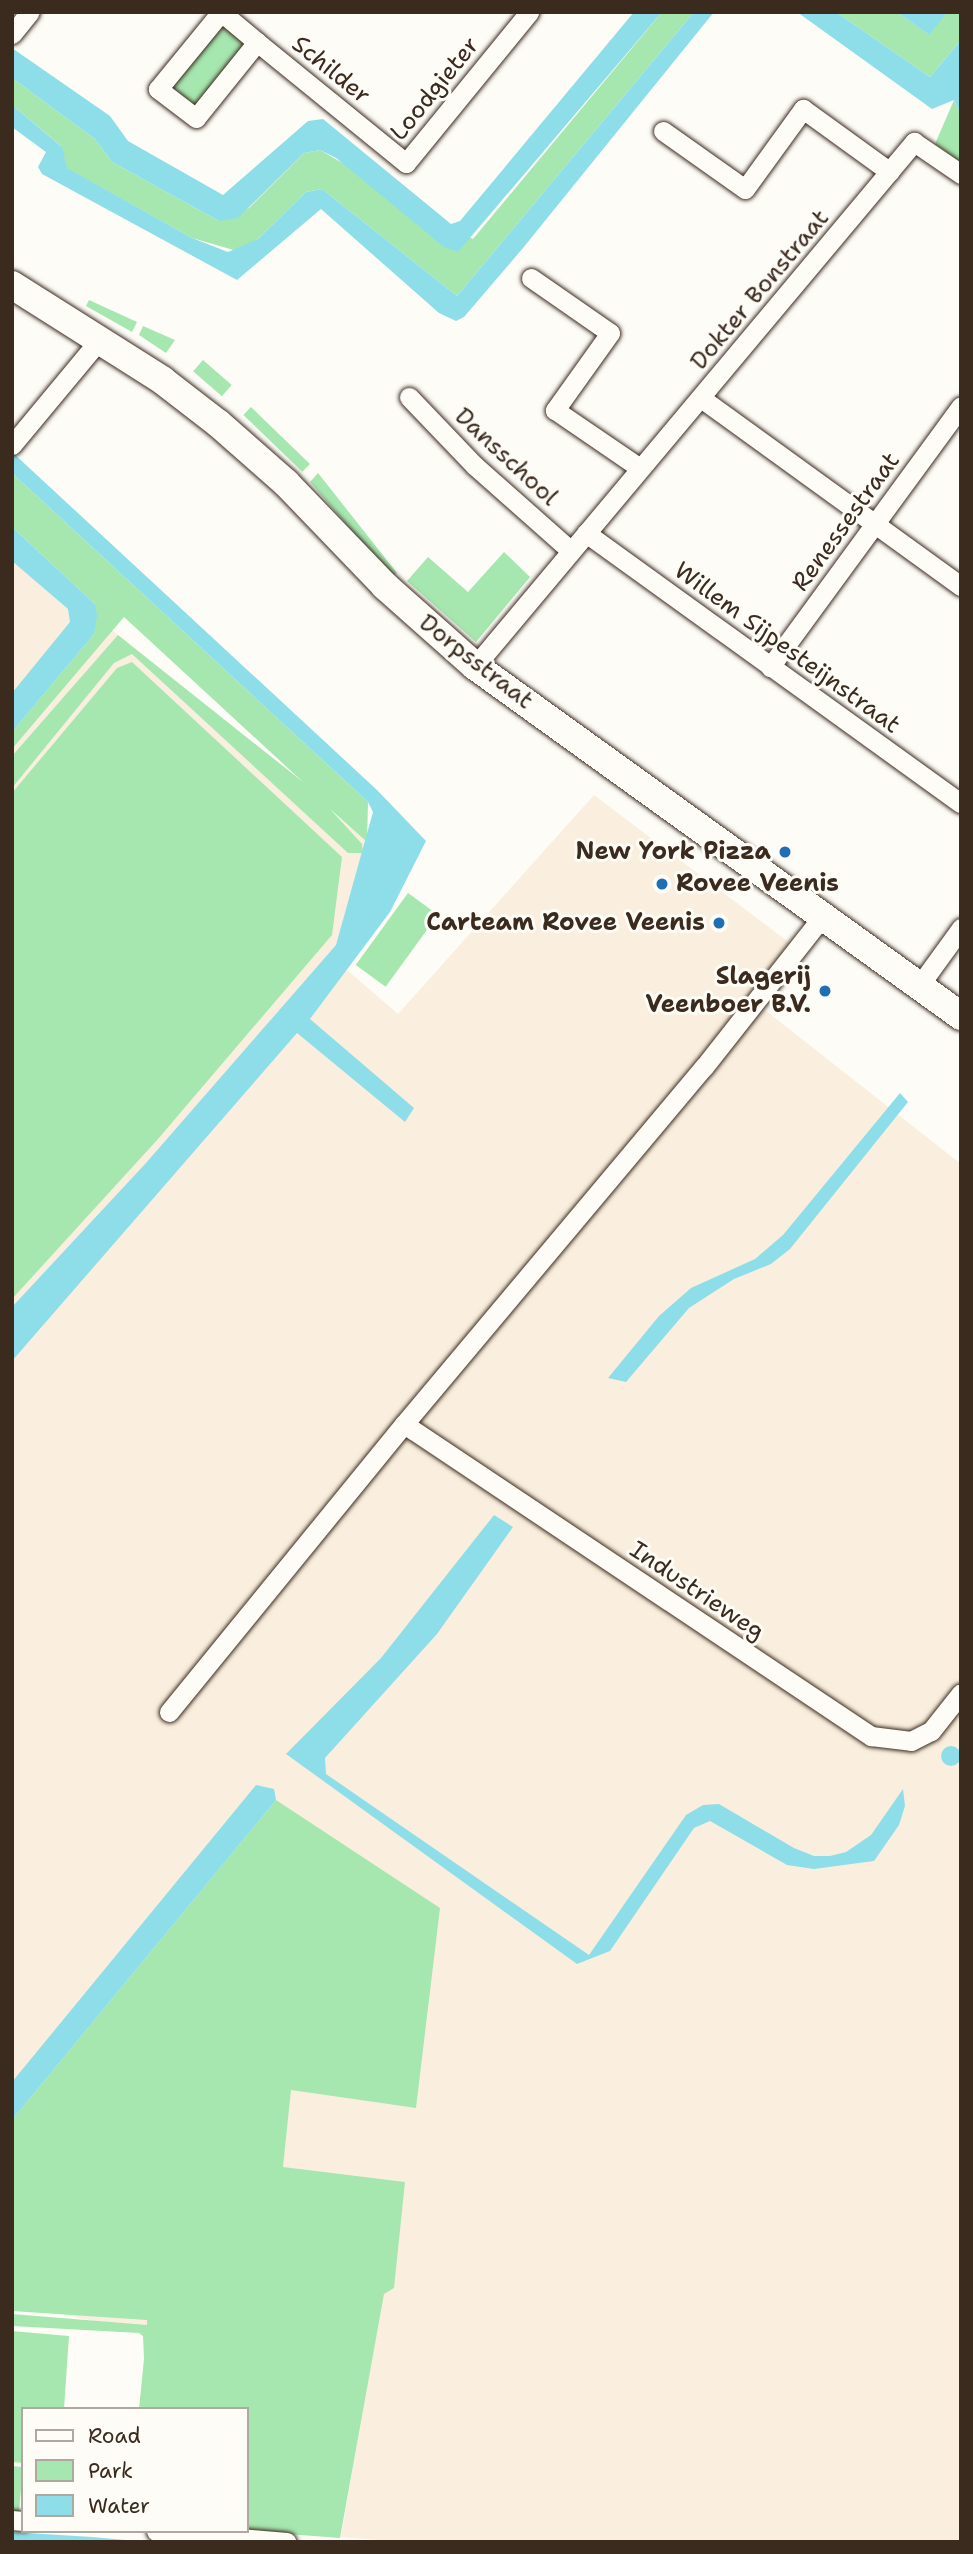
<!DOCTYPE html>
<html>
<head>
<meta charset="utf-8">
<style>
  body { margin:0 }
  #map { position:relative; width:973px; height:2554px; overflow:hidden; background:#fdfcf7; font-family:"Shantell Sans",sans-serif }
  div>[style] { position:absolute }
  [style*='--x'] { left:calc(var(--x)*1px); top:calc(var(--y)*1px); width:calc(var(--w)*1px); rotate:calc(var(--a)*1deg) }
  .built>* { inset:0; background:#faefde }
  .green>* { inset:0; background:#a6e7b0; transform-origin:0 0 }
  .water>* { inset:0; background:#8edee9 }
  .round { border-radius:50% }
  .roads { filter:drop-shadow(0 0 2px #3b2a1e) drop-shadow(0 0 2px #3b2a1e) }
  .street>* { height:19px; margin:-9.5px; padding:0 9.5px; transform-origin:9.5px; border-radius:9.5px; background:#fdfcf7 }
  .secondary>* { height:28px; margin:-14px; padding:0 14px; transform-origin:14px; border-radius:14px; background:#fdfcf7 }
  .dots>* { width:19px; height:19px; translate:-50% -50%; box-sizing:border-box; border:4px solid #fdfcf7; border-radius:50% }
  span { translate:-50% -50%; white-space:nowrap; text-align:center; line-height:1.15; -webkit-text-stroke:6px #fdfcf7; paint-order:stroke }
  .street-label { font-size:24px; color:#3b2a1e }
  .poi-label { font-size:24px; color:#3b2a1e; font-weight:700 }
  .right { translate:-100% -50%; text-align:right }
  .left { translate:0 -50%; text-align:left }
  .frame { position:absolute; inset:0; border:14px solid #3b2a1e; pointer-events:none }
  .legend { position:absolute; left:21px; top:2407px; width:228px; height:126px; box-sizing:border-box; background:#fdfcf7; border:2px solid #afa8a0; margin:0; padding:9px 12px; list-style:none; font-size:21px; color:#3b2a1e }
  .legend li { display:flex; align-items:center; gap:14px; height:35px }
  .legend b { width:35px; border:2px solid #afa8a0 }
</style>
</head>
<body>
<div id="map">
  <div class="built">
    <i style="clip-path:polygon(12px 547px,380px 852px,331px 956px,398px 1014px,594px 795px,799px 950px,761px 1007px,961px 1164px,961px 2542px,403px 2542px,341px 2537px,372px 2355px,98px 2322px,12px 2303px)"></i>
  </div>
  <div class="green">
    <i style="clip-path:polygon(662px 12px,694px 12px,457px 296px,322px 189px,306px 192px,258px 239px,237px 251px,192px 238px,66px 168px,61px 146px,12px 105px,12px 78px,95px 139px,112px 162px,219px 221px,249px 208px,304px 153px,320px 150px,473px 239px)"></i>
    <i style="clip-path:polygon(836px 12px,897px 12px,928px 34px,948px 12px,961px 12px,961px 40px,930px 77px)"></i>
    <i style="left:223px;top:23px;width:31px;height:82px;rotate:40deg"></i>
    <i style="clip-path:polygon(954px 100px,961px 115px,961px 162px,935px 144px)"></i>
    <i style="clip-path:polygon(89px 300px,137px 322px,132px 332px,86px 306px)"></i>
    <i style="clip-path:polygon(143px 326px,175px 340px,166px 353px,139px 335px)"></i>
    <i style="left:203px;top:360px;width:38px;height:15px;rotate:41deg"></i>
    <i style="left:251px;top:407px;width:82px;height:11px;rotate:44deg"></i>
    <i style="clip-path:polygon(12px 473px,368px 802px,367px 842px,330px 809px,362px 844px,363px 853px,348px 853px,132px 654px,114px 663px,12px 788px,12px 756px,118px 635px,303px 782px,124px 617px,12px 749px,12px 732px,94px 634px,95px 604px,12px 527px)"></i>
    <i style="clip-path:polygon(318px 473px,397px 573px,392px 577px,310px 482px)"></i>
    <i style="clip-path:polygon(504px 552px,530px 577px,476px 642px,407px 581px,428px 557px,468px 592px)"></i>
    <i style="clip-path:polygon(132px 662px,342px 857px,332px 935px,158px 1139px,12px 1299px,12px 793px,117px 668px)"></i>
    <i style="left:408px;top:893px;width:37px;height:89px;rotate:36deg"></i>
    <i style="clip-path:polygon(276px 1800px,440px 1908px,416px 2108px,291px 2090px,283px 2167px,405px 2182px,394px 2288px,384px 2294px,340px 2538px,247px 2531px,247px 2409px,139px 2409px,144px 2359px,143px 2336px,139px 2333px,12px 2326px,12px 2314px,147px 2325px,147px 2320px,12px 2311px,12px 2120px)"></i>
    <i style="clip-path:polygon(12px 2331px,69px 2336px,64px 2409px,23px 2409px,23px 2463px,12px 2462px)"></i>
    <i style="left:12px;top:2466px;width:11px;height:47px;rotate:5deg"></i>
  </div>
  <div class="water">
    <i style="clip-path:polygon(634px 12px,662px 12px,458px 252px,444px 247px,336px 158px,320px 150px,304px 153px,238px 218px,219px 221px,112px 162px,95px 139px,12px 78px,12px 48px,110px 116px,128px 141px,223px 195px,308px 121px,323px 119px,451px 224px,460px 221px)"></i>
    <i style="clip-path:polygon(694px 12px,714px 12px,523px 248px,464px 317px,456px 321px,439px 313px,321px 209px,237px 280px,42px 174px,38px 167px,46px 152px,12px 127px,12px 105px,62px 147px,67px 168px,192px 238px,228px 252px,258px 239px,306px 192px,322px 189px,457px 296px)"></i>
    <i style="clip-path:polygon(797px 12px,836px 12px,930px 77px,961px 40px,961px 115px,954px 100px,932px 109px)"></i>
    <i style="clip-path:polygon(897px 12px,948px 12px,929px 35px)"></i>
    <i style="clip-path:polygon(12px 452px,377px 790px,426px 841px,390px 912px,310px 1019px,414px 1108px,405px 1122px,297px 1033px,12px 1361px,12px 1307px,146px 1163px,336px 945px,373px 812px,368px 802px,12px 473px)"></i>
    <i style="clip-path:polygon(12px 527px,95px 604px,97px 616px,94px 634px,12px 732px,12px 693px,70px 622px,68px 609px,12px 561px)"></i>
    <i style="clip-path:polygon(900px 1093px,908px 1102px,790px 1249px,771px 1264px,734px 1279px,689px 1308px,626px 1382px,608px 1378px,659px 1316px,691px 1288px,755px 1259px,783px 1235px)"></i>
    <i style="clip-path:polygon(494px 1515px,513px 1527px,437px 1634px,325px 1758px,326px 1774px,589px 1955px,686px 1815px,703px 1805px,719px 1804px,794px 1848px,814px 1856px,830px 1856px,846px 1852px,871px 1835px,903px 1789px,905px 1806px,899px 1825px,874px 1861px,814px 1869px,787px 1865px,710px 1821px,694px 1828px,610px 1951px,577px 1964px,286px 1754px,381px 1658px)"></i>
    <i class="round" style="left:941px;top:1746px;width:20px;height:20px"></i>
    <i style="clip-path:polygon(256px 1785px,274px 1789px,276px 1800px,12px 2120px,12px 2082px)"></i>
    <i style="clip-path:polygon(12px 2532px,92px 2537px,148px 2542px,12px 2542px)"></i>
  </div>
  <div class="roads">
    <div class="street">
      <i style="--x:221;--y:12;--w:47;--a:39.8"></i>
      <i style="--x:257;--y:42;--w:97;--a:128.8"></i>
      <i style="--x:196;--y:118;--w:48;--a:-142.7"></i>
      <i style="--x:158;--y:89;--w:99;--a:-50.7"></i>
      <i style="--x:12;--y:34;--w:28;--a:-51"></i>
      <i style="--x:257;--y:42;--w:192;--a:39.1"></i>
      <i style="--x:406;--y:163;--w:195;--a:-50.8"></i>
      <i style="--x:663;--y:131;--w:100;--a:35.3"></i>
      <i style="--x:745;--y:189;--w:99;--a:-54.1"></i>
      <i style="--x:803;--y:109;--w:107;--a:35.9"></i>
      <i style="--x:531;--y:278;--w:96;--a:34.8"></i>
      <i style="--x:610;--y:333;--w:95;--a:125.5"></i>
      <i style="--x:555;--y:410;--w:103;--a:34.3"></i>
      <i style="--x:409;--y:397;--w:95;--a:46.3"></i>
      <i style="--x:475;--y:466;--w:128;--a:41.5"></i>
      <i style="--x:701;--y:398;--w:321;--a:35.9"></i>
      <i style="--x:12;--y:445;--w:138;--a:-50.3"></i>
      <i style="--x:586;--y:533;--w:462;--a:35.8"></i>
      <i style="--x:475;--y:666;--w:684;--a:-50.04"></i>
      <i style="--x:914;--y:142;--w:57;--a:34.2"></i>
      <i style="--x:770;--y:667;--w:323;--a:-53.8"></i>
      <i style="--x:919;--y:986;--w:72;--a:-54.1"></i>
      <i style="--x:404;--y:1424;--w:562;--a:33.75"></i>
      <i style="--x:871;--y:1736;--w:40;--a:7.1"></i>
      <i style="--x:911;--y:1741;--w:22;--a:-27"></i>
      <i style="--x:931;--y:1731;--w:48;--a:-51.7"></i>
      <i style="--x:169;--y:1712;--w:372;--a:-50.8"></i>
      <i style="--x:404;--y:1424;--w:466;--a:-50"></i>
      <i style="--x:704;--y:1067;--w:192;--a:-51.8"></i>
      <i style="--x:12;--y:2520;--w:11;--a:5"></i>
      <i style="--x:156;--y:2531;--w:131;--a:4.8"></i>
    </div>
    <div class="secondary">
      <i style="--x:12;--y:285;--w:178;--a:32.3"></i>
      <i style="--x:162;--y:380;--w:72;--a:37.7"></i>
      <i style="--x:219;--y:424;--w:89;--a:41.4"></i>
      <i style="--x:286;--y:483;--w:143;--a:46.1"></i>
      <i style="--x:385;--y:586;--w:120;--a:41.6"></i>
      <i style="--x:475;--y:666;--w:599;--a:35.76"></i>
    </div>
  </div>
  <div class="dots">
    <i style="left:785px;top:852px;background:#1f6fb2"></i>
    <i style="left:662px;top:884px;background:#1f6fb2"></i>
    <i style="left:719px;top:923px;background:#1f6fb2"></i>
    <i style="left:825px;top:991px;background:#1f6fb2"></i>
  </div>
  <div class="street-label">
    <span style="left:331px;top:70px;rotate:39deg">Schilder</span>
    <span style="left:435px;top:89px;rotate:-51deg">Loodgieter</span>
    <span style="left:760px;top:290px;rotate:-50deg">Dokter Bonstraat</span>
    <span style="left:506px;top:457px;rotate:43deg">Dansschool</span>
    <span style="left:846px;top:522px;rotate:-54deg">Renessestraat</span>
    <span style="left:787px;top:648px;rotate:36deg">Willem Sijpesteijnstraat</span>
    <span style="left:476px;top:662px;rotate:38deg">Dorpsstraat</span>
    <span style="left:697px;top:1591px;rotate:34deg">Industrieweg</span>
  </div>
  <div class="poi-label">
    <span class="right" style="left:771px;top:852px">New York Pizza</span>
    <span class="left" style="left:676px;top:884px">Rovee Veenis</span>
    <span class="right" style="left:705px;top:923px">Carteam Rovee Veenis</span>
    <span class="right" style="left:811px;top:991px">Slagerij<br>Veenboer B.V.</span>
  </div>
  <div class="frame"></div>
  <ul class="legend">
  <li><b style="height:9px;background:#fdfcf7"></b>Road</li>
  <li><b style="height:19px;background:#a6e7b0"></b>Park</li>
  <li><b style="height:19px;background:#8edee9"></b>Water</li>
  </ul>
</div>
</body>
</html>
